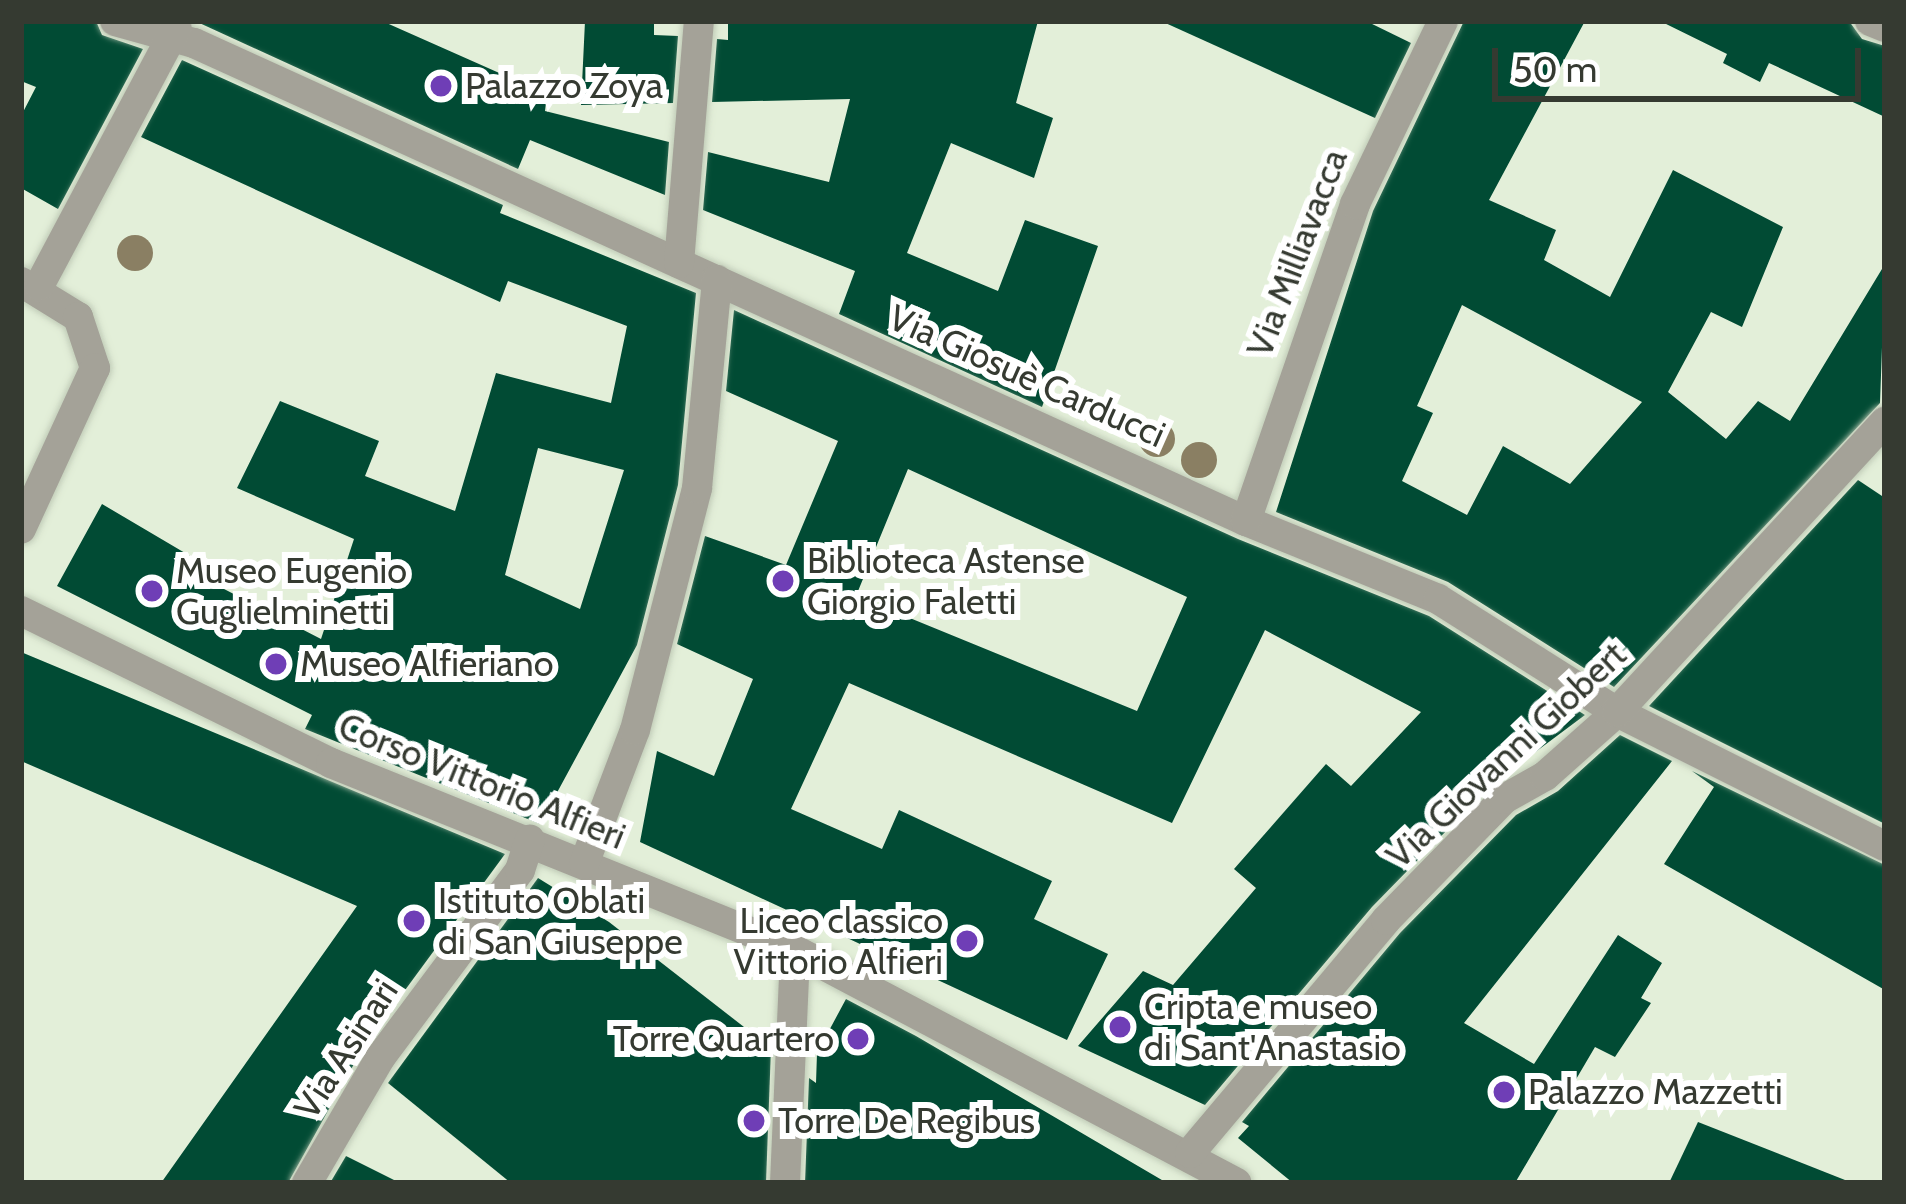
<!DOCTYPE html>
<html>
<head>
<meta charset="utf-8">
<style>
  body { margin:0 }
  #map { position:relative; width:1906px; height:1204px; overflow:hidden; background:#e3efd9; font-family:Cabin,sans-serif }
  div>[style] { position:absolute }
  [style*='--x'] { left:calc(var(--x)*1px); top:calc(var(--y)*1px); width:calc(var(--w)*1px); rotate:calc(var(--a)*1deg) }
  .building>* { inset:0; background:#014b34 }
  .roads { filter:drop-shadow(0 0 3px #c0cbb7) drop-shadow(0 0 3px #c0cbb7) }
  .minor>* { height:30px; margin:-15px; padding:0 15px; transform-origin:15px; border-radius:15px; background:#a4a298 }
  .trees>* { width:36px; height:36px; margin:-18px; border-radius:50%; background:#8a7f63 }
  .dots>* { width:33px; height:33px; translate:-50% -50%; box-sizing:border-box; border:6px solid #fff; border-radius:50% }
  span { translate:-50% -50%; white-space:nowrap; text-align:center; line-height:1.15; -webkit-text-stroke:12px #fff; paint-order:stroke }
  .poi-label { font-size:36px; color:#353a31 }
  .left { translate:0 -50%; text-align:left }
  .right { translate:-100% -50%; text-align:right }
  .street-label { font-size:36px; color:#353a31 }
  .frame { position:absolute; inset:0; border:24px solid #353a31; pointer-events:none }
  .scale { position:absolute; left:1492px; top:48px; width:369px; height:54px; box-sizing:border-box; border:6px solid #353a31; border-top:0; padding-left:15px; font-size:36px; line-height:42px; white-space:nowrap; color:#353a31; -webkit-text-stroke:9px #fff; paint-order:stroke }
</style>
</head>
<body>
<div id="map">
  <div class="building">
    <i style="clip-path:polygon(21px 21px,96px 21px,102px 35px,143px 49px,58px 209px,21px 188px,21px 116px,36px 87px,21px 81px)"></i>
    <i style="clip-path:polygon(195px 21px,382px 21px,547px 94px,545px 111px,669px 142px,665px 195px,530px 140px,518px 169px)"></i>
    <i style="clip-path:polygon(585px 21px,654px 21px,654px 35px,678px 36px,673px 103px,581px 105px)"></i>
    <i style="clip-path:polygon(728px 21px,1038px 21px,1016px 103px,1053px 118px,1034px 178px,951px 143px,907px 253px,998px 291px,1025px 220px,1098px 246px,1042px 407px,839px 314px,855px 271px,703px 210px,708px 152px,829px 182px,850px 99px,712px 102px,717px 39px,728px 40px)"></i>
    <i style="clip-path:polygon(1161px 21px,1366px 21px,1411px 43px,1375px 118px)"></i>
    <i style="clip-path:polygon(evenodd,1464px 21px,1585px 21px,1489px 200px,1556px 230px,1544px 260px,1610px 297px,1673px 170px,1783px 227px,1742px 327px,1711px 312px,1668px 392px,1726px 439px,1758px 401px,1790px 421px,1885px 264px,1880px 403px,1614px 687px,1448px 582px,1276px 512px,1373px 211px,1464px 21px,1462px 305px,1642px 402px,1570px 484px,1503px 446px,1467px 515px,1402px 481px,1433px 413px,1417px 406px,1462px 305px)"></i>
    <i style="clip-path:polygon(1660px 21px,1849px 21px,1862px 39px,1885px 46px,1885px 117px,1769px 63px,1760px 82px,1723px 63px,1727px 54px)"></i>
    <i style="clip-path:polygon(evenodd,182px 60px,503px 205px,500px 213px,696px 293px,678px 485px,637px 645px,540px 824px,305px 729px,312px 715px,57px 586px,102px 504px,202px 563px,195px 574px,321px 639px,354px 539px,237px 488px,280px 401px,379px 441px,365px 476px,455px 511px,496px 373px,611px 403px,627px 326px,508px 281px,500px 302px,141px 137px,182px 60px,538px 448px,624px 470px,580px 609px,505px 575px,538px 448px)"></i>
    <i style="clip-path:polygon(evenodd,734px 310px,1238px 539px,1429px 616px,1585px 715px,1491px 785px,1372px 907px,1205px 1105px,1078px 1046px,1143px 971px,1173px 985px,1256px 888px,1234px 869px,1326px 764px,1351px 786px,1421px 712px,1265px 630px,1172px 823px,849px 683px,791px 809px,882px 849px,899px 810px,1052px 881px,1034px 919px,1108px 954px,1067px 1040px,640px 842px,657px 751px,714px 776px,753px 679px,677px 644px,705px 536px,786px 565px,838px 441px,726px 391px,734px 310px,908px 469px,1187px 597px,1137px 711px,856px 596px,908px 469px)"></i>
    <i style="clip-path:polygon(1858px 480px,1885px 498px,1885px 824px,1649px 706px)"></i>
    <i style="clip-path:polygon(21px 652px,505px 854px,364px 1046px,288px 1183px,161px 1183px,357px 906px,21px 761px)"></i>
    <i style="clip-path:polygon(1620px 735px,1672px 761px,1464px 1023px,1534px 1064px,1618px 935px,1662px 963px,1641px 998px,1651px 1003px,1615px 1057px,1595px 1047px,1515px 1183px,1293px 1183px,1238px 1138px,1249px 1126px,1242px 1122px,1400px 933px,1516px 815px,1558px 791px)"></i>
    <i style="clip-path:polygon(1692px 771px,1885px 865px,1885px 990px,1664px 864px,1714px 787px)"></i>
    <i style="clip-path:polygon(538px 878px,609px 922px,771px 1048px,766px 1183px,511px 1183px,388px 1083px)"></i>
    <i style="clip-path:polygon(846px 999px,916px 1036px,1167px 1183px,805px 1183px,809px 1078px,816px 1083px,817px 1053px)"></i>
    <i style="clip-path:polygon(1698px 1122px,1845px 1180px,1845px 1183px,1669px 1183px)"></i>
    <i style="clip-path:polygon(346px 1156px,400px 1183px,330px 1183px)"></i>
  </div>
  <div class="roads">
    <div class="minor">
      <i style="--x:115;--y:21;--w:82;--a:15.6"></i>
      <i style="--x:194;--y:43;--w:1156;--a:24.44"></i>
      <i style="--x:1246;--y:521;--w:207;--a:22.1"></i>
      <i style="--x:1438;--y:599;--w:212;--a:32.3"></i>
      <i style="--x:1617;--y:712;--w:300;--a:26.6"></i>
      <i style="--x:1870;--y:21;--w:16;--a:22"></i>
      <i style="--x:679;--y:263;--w:243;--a:-85.3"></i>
      <i style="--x:21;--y:282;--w:67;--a:31.6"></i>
      <i style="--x:78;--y:317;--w:54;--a:71.6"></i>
      <i style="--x:95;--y:368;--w:177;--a:114.7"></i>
      <i style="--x:39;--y:286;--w:293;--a:-62"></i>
      <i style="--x:1246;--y:521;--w:335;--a:-71"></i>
      <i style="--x:1355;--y:204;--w:203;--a:-64.3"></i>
      <i style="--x:21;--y:611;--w:345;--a:26.1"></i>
      <i style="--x:331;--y:763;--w:500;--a:21.95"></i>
      <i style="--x:795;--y:950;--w:499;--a:27.8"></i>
      <i style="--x:584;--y:864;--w:143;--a:-69.2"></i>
      <i style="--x:635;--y:730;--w:250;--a:-75.6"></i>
      <i style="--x:697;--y:488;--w:209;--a:-84.5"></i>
      <i style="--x:1190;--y:1153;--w:304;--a:-49.9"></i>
      <i style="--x:1386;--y:920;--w:169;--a:-45.7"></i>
      <i style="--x:1504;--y:799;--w:47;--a:-29.3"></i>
      <i style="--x:1545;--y:776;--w:96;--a:-41.6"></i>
      <i style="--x:1617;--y:712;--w:395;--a:-47.3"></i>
      <i style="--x:307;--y:1183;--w:145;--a:-59.7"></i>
      <i style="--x:380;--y:1058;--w:234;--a:-53.3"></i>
      <i style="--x:520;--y:870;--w:32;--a:-72"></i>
      <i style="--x:785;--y:1183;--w:233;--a:-87.5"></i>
    </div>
  </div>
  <div class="trees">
    <i style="left:135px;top:253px"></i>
    <i style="left:1157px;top:439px"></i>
    <i style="left:1199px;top:460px"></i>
  </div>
  <div class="dots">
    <i style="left:441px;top:86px;background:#6f3eb6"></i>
    <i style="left:783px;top:581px;background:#6f3eb6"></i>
    <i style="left:152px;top:591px;background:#6f3eb6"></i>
    <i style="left:276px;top:664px;background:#6f3eb6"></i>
    <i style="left:414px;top:921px;background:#6f3eb6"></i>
    <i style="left:967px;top:941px;background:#6f3eb6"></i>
    <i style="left:1120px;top:1027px;background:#6f3eb6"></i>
    <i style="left:858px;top:1039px;background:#6f3eb6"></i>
    <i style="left:1504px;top:1092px;background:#6f3eb6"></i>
    <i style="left:754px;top:1121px;background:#6f3eb6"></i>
  </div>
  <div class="poi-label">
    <span class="left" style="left:465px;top:86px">Palazzo Zoya</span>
    <span class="left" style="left:807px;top:581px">Biblioteca Astense<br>Giorgio Faletti</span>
    <span class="left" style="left:176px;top:591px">Museo Eugenio<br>Guglielminetti</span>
    <span class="left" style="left:300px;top:664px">Museo Alfieriano</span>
    <span class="left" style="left:438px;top:921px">Istituto Oblati<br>di San Giuseppe</span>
    <span class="right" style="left:943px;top:941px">Liceo classico<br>Vittorio Alfieri</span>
    <span class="left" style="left:1144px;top:1027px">Cripta e museo<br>di Sant'Anastasio</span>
    <span class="right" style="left:834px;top:1039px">Torre Quartero</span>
    <span class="left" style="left:1528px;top:1092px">Palazzo Mazzetti</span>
    <span class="left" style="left:778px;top:1121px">Torre De Regibus</span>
  </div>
  <div class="street-label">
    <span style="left:1297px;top:253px;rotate:-69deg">Via Milliavacca</span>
    <span style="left:1027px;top:376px;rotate:24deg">Via Giosuè Carducci</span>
    <span style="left:1506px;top:755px;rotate:-43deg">Via Giovanni Giobert</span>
    <span style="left:482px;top:781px;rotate:22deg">Corso Vittorio Alfieri</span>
    <span style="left:346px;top:1049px;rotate:-57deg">Via Asinari</span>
  </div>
  <div class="frame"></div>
  <div class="scale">50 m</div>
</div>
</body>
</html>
